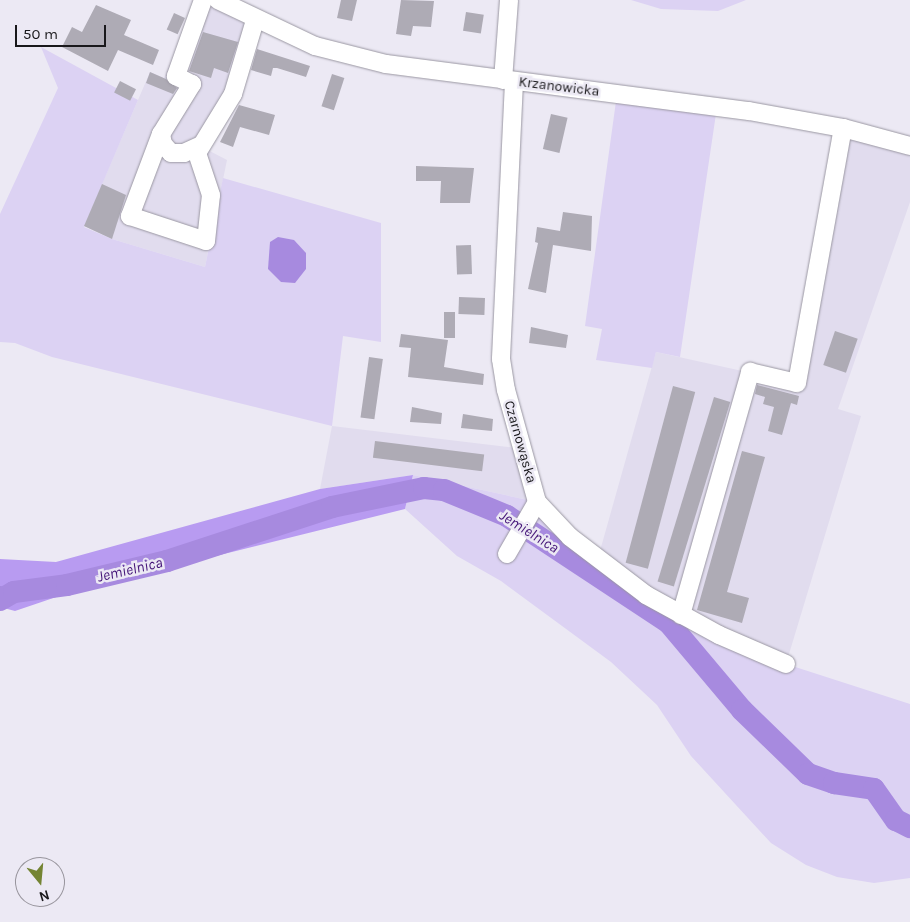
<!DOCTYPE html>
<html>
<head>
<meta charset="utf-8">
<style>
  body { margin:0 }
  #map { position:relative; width:910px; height:922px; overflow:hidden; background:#ece9f4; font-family:Karla,sans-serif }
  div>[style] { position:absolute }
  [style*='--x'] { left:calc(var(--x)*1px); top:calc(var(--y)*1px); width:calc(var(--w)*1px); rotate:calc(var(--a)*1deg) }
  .built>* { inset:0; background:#e1dcee }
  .green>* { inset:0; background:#dcd2f3 }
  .forest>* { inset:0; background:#b89bf1 }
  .water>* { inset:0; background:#a78adf }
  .stream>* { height:4px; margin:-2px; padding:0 2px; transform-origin:2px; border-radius:2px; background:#a78adf }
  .river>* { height:22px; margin:-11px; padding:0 11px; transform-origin:11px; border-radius:11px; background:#a78adf }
  .building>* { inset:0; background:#aeabb5; transform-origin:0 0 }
  .roads { filter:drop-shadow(0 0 1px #9a97a2) drop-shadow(0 0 1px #9a97a2) }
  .minor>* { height:18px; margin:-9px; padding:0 9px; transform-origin:9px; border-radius:9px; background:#fff }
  span { translate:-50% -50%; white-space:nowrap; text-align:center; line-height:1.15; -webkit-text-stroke:5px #ece9f4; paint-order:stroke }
  .street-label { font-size:14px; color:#19181b }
  .water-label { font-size:15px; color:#431377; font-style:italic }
  .north { position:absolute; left:15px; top:857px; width:50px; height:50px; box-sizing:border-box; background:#ece9f4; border:1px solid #98959d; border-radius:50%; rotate:163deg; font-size:14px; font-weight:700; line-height:20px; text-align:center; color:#19181b }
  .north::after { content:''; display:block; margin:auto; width:18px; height:22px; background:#748433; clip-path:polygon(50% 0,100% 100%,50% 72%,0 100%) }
  .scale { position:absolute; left:15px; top:25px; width:91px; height:22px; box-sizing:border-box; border:2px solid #19181b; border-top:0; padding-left:6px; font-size:15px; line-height:18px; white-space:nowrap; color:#19181b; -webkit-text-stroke:4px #ece9f4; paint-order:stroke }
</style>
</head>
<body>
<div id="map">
  <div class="built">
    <i style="clip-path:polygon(198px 0,255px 20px,233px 94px,200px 146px,227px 160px,205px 267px,112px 239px,84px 226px,150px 72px,164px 78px)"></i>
    <i style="clip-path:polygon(843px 128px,910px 146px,910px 202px,838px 409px,861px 416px,786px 664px,598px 558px,656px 352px,797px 383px)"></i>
    <i style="clip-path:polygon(332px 426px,524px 449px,537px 502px,413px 475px,320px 489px)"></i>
  </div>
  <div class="green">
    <i style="clip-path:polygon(631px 0,746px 0,718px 11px,661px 9px)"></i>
    <i style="clip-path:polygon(41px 47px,138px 100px,84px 227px,112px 239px,205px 267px,223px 178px,381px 223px,381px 342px,343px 336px,332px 426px,52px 357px,15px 343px,0 342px,0 214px,58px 88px)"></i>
    <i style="clip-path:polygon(617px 94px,717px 107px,680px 357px,656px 352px,652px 368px,596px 360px,602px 329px,585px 326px)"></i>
    <i style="clip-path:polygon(413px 475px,537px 502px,646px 595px,786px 664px,910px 704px,910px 878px,874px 883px,837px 877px,806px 865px,771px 843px,691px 756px,657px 705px,611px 662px,501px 581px,457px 556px,405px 509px)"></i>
  </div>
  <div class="forest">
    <i style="clip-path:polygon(413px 475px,405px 509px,71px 592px,15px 611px,0 607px,0 559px,56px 562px,320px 489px)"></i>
  </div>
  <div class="water">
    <i style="clip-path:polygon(278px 237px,294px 240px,306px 253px,306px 269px,295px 283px,281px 282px,268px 269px,270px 242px)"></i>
  </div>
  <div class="stream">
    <i style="--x:0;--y:588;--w:15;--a:16"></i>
  </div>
  <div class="river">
    <i style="--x:0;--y:600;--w:16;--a:-30"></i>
    <i style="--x:14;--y:592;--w:53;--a:-7.5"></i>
    <i style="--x:67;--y:585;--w:103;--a:-13.5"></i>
    <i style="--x:167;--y:561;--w:174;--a:-18.1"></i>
    <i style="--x:332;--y:507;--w:94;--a:-11.7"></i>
    <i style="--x:424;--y:488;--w:20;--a:6"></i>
    <i style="--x:444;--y:490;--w:68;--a:22.4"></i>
    <i style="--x:507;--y:516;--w:193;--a:33.4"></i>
    <i style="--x:668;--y:622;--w:115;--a:49.9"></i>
    <i style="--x:742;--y:710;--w:92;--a:44.1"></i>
    <i style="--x:808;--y:774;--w:28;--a:19"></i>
    <i style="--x:834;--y:783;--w:40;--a:8.5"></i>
    <i style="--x:874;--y:789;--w:38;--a:55"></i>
    <i style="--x:896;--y:820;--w:16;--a:27"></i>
  </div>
  <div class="building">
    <i style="clip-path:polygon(341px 0,357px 0,352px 21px,337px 18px)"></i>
    <i style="clip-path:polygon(401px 0,434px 1px,431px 27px,413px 26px,411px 36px,396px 34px)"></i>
    <i style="clip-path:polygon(96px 5px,131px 20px,124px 35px,159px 50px,153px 65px,118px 50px,108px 71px,62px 47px,72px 27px,82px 32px)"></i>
    <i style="left:466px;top:12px;width:18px;height:19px;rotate:9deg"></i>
    <i style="left:174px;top:13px;width:12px;height:18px;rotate:24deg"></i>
    <i style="clip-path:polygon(203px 32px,238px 42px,228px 73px,214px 68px,211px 78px,189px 71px)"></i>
    <i style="clip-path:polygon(257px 49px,310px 66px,306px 77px,277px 68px,273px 68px,271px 76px,251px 70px)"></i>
    <i style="clip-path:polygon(150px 72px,166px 79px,177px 88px,173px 94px,146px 83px)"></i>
    <i style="left:332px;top:74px;width:13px;height:34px;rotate:18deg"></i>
    <i style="left:120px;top:81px;width:18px;height:13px;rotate:27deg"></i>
    <i style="clip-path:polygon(239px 105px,275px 115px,269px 135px,240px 127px,233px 147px,220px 142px)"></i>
    <i style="left:551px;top:114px;width:17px;height:36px;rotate:13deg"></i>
    <i style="clip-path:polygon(416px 166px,474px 168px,470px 203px,440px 203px,441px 181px,416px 181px)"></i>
    <i style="clip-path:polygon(102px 184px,126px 195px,112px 239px,84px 226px)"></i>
    <i style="clip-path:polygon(563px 212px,592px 216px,591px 251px,553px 245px,546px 293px,528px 289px,538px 243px,535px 242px,537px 227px,560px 231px)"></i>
    <i style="left:471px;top:245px;width:29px;height:15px;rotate:88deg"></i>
    <i style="left:459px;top:297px;width:26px;height:17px;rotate:2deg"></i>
    <i style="left:444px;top:312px;width:11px;height:26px"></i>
    <i style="clip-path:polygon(531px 327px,568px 335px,566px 348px,529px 343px)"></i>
    <i style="left:835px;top:331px;width:24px;height:36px;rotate:19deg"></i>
    <i style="clip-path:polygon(401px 334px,448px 340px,444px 367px,484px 374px,483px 385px,408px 377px,411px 348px,399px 347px)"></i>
    <i style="left:369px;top:357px;width:14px;height:61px;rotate:8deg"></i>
    <i style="clip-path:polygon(757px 385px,799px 396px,797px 405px,791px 403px,782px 435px,768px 431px,774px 407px,763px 404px,765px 397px,755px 394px)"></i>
    <i style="left:673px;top:386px;width:23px;height:183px;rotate:15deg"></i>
    <i style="left:714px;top:397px;width:17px;height:193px;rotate:17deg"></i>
    <i style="clip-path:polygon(412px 407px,442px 413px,441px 424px,410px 422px)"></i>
    <i style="clip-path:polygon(463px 414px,493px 419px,492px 431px,461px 428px)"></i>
    <i style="left:375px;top:441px;width:110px;height:17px;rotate:7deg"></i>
    <i style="clip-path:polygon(742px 451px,765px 457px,727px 592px,749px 598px,742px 623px,697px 610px)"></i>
  </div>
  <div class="roads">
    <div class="minor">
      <i style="--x:203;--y:0;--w:81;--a:109.6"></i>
      <i style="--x:176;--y:76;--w:18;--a:27"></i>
      <i style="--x:192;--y:84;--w:59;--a:121.8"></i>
      <i style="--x:161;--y:134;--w:88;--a:110.7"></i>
      <i style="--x:130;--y:216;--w:80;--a:18.2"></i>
      <i style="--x:206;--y:241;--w:46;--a:-83.8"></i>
      <i style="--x:211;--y:195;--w:44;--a:-108.4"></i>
      <i style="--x:197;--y:153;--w:69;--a:-58.6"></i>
      <i style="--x:233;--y:94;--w:77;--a:-73.4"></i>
      <i style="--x:218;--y:0;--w:107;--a:25.4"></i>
      <i style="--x:315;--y:46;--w:73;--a:14.2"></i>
      <i style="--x:386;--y:64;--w:366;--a:7.4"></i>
      <i style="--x:749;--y:111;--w:96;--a:10.3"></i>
      <i style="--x:843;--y:128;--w:69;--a:15"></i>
      <i style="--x:503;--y:80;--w:80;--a:-85.7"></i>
      <i style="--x:514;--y:82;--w:277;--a:92.7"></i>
      <i style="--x:501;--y:359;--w:31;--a:81"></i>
      <i style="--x:506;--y:390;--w:116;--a:74.5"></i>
      <i style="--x:537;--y:502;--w:48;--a:46.7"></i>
      <i style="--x:570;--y:537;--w:96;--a:37.3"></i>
      <i style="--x:646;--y:595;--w:83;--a:28.7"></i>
      <i style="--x:719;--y:635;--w:73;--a:23.4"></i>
      <i style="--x:161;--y:134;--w:10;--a:79"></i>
      <i style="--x:163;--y:144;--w:12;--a:48"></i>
      <i style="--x:171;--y:153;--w:13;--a:0"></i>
      <i style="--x:184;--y:153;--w:17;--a:-25"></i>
      <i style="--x:507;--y:554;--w:60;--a:-60"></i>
      <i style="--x:681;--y:615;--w:253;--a:-74.1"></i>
      <i style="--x:750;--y:372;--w:48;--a:13.2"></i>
      <i style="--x:797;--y:383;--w:259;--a:-79.8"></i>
    </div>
  </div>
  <div class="street-label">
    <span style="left:559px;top:87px;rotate:7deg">Krzanowicka</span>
    <span style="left:520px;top:442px;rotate:74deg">Czarnowąska</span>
  </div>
  <div class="water-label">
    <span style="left:529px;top:532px;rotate:32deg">Jemielnica</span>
    <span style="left:130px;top:570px;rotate:-13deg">Jemielnica</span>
  </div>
  <div class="north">N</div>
  <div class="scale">50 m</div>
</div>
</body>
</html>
